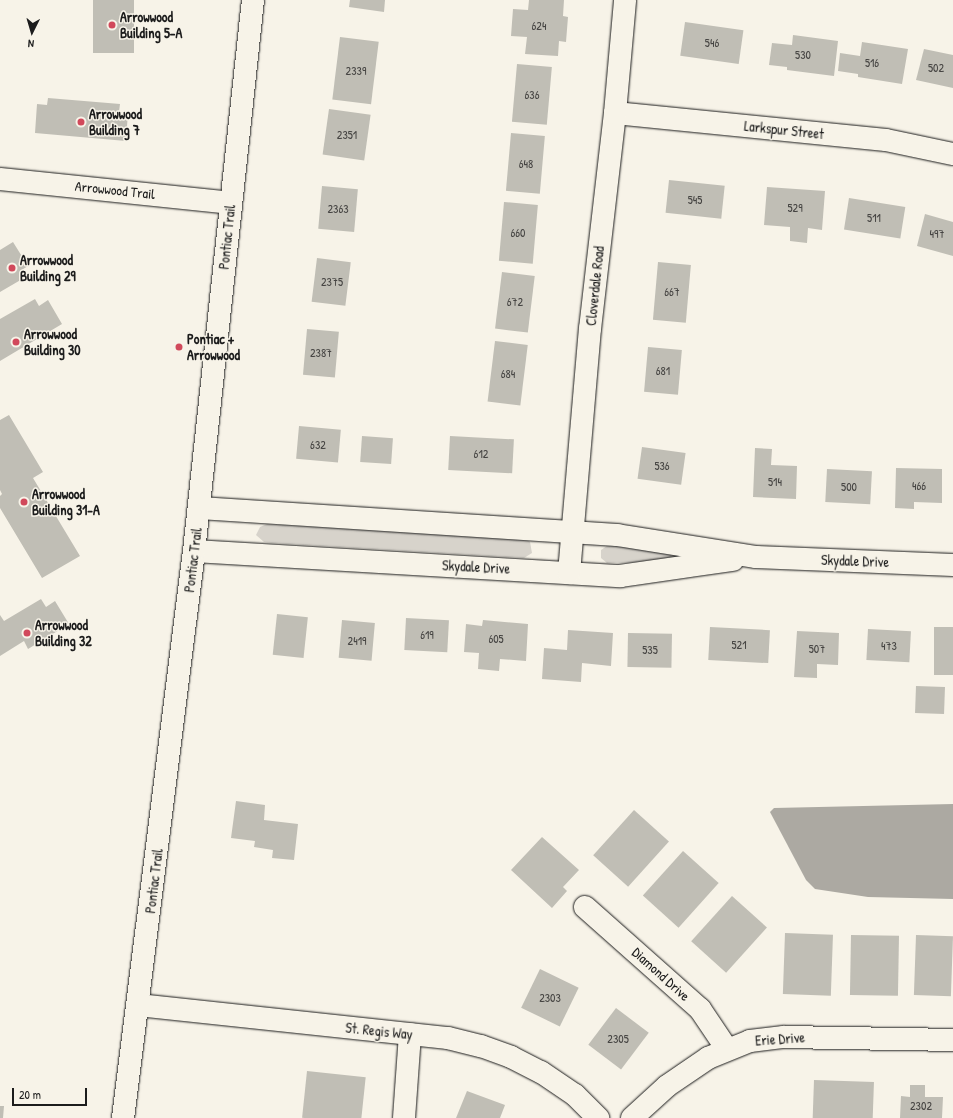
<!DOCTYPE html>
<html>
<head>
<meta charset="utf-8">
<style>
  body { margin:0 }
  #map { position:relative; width:953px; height:1118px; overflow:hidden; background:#f7f3e8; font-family:"Patrick Hand",sans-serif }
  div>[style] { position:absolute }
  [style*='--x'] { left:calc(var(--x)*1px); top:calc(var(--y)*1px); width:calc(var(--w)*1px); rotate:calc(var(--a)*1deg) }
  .green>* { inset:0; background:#d7d3cb }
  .water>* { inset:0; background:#aca9a2 }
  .building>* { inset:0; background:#c0beb5; transform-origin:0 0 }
  .roads { filter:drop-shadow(0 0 1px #1c1c1c) drop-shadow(0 0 1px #1c1c1c) }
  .minor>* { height:22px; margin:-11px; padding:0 11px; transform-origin:11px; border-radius:11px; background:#f7f3e8 }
  .secondary>* { height:22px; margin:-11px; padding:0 11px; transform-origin:11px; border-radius:11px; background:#f7f3e8 }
  .dots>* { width:11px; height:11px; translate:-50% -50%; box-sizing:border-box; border:2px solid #f7f3e8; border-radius:50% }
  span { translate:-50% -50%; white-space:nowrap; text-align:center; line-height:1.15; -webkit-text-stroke:3px #f7f3e8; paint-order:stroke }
  .number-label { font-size:12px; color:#454442 }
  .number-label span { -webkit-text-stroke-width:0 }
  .poi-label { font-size:14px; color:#1c1c1c; font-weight:700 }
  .left { translate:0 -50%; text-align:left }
  .street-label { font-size:14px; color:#1c1c1c }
  .north { position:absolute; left:12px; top:12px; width:40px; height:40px; -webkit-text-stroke:3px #f7f3e8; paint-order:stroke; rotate:185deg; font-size:11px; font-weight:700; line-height:16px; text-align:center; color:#1c1c1c }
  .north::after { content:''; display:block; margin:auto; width:14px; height:18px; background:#1c1c1c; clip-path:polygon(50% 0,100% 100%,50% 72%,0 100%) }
  .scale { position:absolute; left:12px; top:1088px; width:75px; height:18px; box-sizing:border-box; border:2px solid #1c1c1c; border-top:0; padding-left:5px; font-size:12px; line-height:14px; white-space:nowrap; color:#1c1c1c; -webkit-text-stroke:3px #f7f3e8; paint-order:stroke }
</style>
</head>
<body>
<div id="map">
  <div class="green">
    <i style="clip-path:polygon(267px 524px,526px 539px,530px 542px,532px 553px,524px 558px,272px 543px,264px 542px,256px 535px,260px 527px)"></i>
    <i style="clip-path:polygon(614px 545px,671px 554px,672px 559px,666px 562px,607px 563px,601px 558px,601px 550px,607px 546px)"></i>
  </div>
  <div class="water">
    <i style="clip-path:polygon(953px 804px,953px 899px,868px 897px,815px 889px,806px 880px,770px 812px,774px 808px)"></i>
  </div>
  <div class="building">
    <i style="left:93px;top:0;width:41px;height:53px"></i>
    <i style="clip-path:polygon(350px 0,385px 0,384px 12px,349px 7px)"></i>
    <i style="clip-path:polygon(529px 0,564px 0,563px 16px,568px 17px,566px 42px,559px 41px,558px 56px,525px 54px,527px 37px,511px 36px,513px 9px,528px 10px)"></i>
    <i style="left:685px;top:22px;width:59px;height:34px;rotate:8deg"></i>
    <i style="clip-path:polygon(793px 35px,838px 41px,834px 76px,787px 70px,787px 67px,769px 65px,772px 43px,792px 45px)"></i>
    <i style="left:340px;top:37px;width:39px;height:63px;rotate:7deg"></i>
    <i style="clip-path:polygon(862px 42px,908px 49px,902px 84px,858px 77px,858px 74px,838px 71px,840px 53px,860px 56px)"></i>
    <i style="clip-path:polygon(924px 49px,953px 55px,953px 88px,916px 80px)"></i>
    <i style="left:517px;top:64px;width:35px;height:58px;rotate:5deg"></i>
    <i style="clip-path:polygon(48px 98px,120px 104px,119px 112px,128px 112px,126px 141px,35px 133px,37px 104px,47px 105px)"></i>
    <i style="left:329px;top:109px;width:42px;height:46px;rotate:8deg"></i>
    <i style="left:511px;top:133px;width:34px;height:58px;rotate:5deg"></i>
    <i style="left:669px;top:180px;width:56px;height:33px;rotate:6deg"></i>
    <i style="left:322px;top:186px;width:36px;height:43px;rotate:5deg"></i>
    <i style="clip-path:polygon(767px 187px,825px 191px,822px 230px,808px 228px,807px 243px,790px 241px,790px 227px,764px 225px)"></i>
    <i style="left:849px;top:198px;width:57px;height:32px;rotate:9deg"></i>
    <i style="left:504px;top:202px;width:34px;height:59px;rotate:5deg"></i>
    <i style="clip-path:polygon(925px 214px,953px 222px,953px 256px,917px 246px)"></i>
    <i style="clip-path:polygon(13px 242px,28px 266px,20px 271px,24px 278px,0 292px,0 250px)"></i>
    <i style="left:317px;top:258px;width:34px;height:44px;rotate:7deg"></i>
    <i style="left:658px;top:262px;width:33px;height:58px;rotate:5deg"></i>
    <i style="left:502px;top:272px;width:33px;height:57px;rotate:7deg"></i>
    <i style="clip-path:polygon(35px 299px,39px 306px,48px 300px,62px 324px,0 361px,0 319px)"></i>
    <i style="left:307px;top:329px;width:32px;height:46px;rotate:5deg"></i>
    <i style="left:495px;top:341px;width:33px;height:61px;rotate:7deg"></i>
    <i style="left:648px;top:347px;width:34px;height:45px;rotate:5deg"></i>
    <i style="clip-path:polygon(9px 415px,43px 472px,33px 478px,80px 556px,42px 578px,0 508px,0 496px,2px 494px,0 490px,0 420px)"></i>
    <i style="left:299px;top:426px;width:42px;height:33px;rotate:5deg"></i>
    <i style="left:362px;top:436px;width:31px;height:26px;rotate:4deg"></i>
    <i style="left:450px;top:436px;width:64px;height:34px;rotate:3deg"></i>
    <i style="left:642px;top:447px;width:44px;height:32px;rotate:8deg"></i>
    <i style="clip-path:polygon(755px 448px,772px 449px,771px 465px,797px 466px,796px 499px,753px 497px)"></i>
    <i style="clip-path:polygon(896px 468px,942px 469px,942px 503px,914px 502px,914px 509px,895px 508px)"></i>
    <i style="left:827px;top:469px;width:45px;height:33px;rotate:3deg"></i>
    <i style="clip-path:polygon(41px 599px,46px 607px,55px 601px,69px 624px,28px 649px,24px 641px,0 656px,0 615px,4px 621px)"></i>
    <i style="left:277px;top:614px;width:31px;height:41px;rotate:6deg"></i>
    <i style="left:406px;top:618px;width:43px;height:32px;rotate:3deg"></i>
    <i style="left:342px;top:620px;width:33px;height:38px;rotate:5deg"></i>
    <i style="clip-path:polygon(483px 620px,528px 624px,526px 661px,500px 659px,499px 671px,478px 669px,479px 653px,464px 652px,466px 624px,482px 626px)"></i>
    <i style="left:710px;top:627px;width:60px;height:33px;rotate:3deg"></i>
    <i style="left:934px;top:627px;width:19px;height:48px"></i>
    <i style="left:868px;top:629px;width:43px;height:31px;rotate:3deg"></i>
    <i style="clip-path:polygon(568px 630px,613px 633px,611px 666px,582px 663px,581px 682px,542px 679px,544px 648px,567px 650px)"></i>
    <i style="clip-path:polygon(797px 631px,839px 633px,838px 665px,817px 664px,817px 678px,794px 677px)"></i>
    <i style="left:628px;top:633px;width:44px;height:34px;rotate:1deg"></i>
    <i style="left:916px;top:686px;width:29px;height:27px;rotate:2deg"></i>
    <i style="clip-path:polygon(236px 801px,265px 805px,264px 820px,298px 824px,294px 860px,272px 858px,273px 850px,254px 847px,255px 841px,231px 838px)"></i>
    <i style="left:634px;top:810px;width:47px;height:61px;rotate:42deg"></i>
    <i style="clip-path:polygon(542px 837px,579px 870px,563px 887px,567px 891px,552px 908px,511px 870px)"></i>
    <i style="left:683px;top:851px;width:48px;height:60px;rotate:42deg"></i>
    <i style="left:732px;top:896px;width:47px;height:61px;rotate:42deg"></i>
    <i style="left:785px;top:933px;width:48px;height:61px;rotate:2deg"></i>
    <i style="left:851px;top:935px;width:48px;height:60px;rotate:1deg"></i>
    <i style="left:916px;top:935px;width:37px;height:60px;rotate:2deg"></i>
    <i style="left:540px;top:969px;width:43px;height:43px;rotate:26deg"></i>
    <i style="left:616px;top:1008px;width:41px;height:46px;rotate:37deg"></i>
    <i style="left:307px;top:1071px;width:59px;height:47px;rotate:6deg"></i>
    <i style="left:814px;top:1080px;width:60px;height:38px;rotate:2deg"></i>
    <i style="clip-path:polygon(910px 1085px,925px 1085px,925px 1097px,943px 1097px,942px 1118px,900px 1118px,901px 1096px,910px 1097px)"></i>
    <i style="clip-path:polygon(467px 1091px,505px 1105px,500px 1118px,456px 1118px)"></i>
    <i style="clip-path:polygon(0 1106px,4px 1106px,3px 1118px,0 1118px)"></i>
  </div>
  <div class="roads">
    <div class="minor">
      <i style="--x:615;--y:113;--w:272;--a:5.7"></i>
      <i style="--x:886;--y:140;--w:68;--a:11.8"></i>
      <i style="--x:0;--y:179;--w:232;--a:5.9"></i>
      <i style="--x:199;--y:508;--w:419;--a:3.7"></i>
      <i style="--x:617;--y:535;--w:141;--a:9"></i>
      <i style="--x:756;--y:557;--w:197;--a:2.3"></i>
      <i style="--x:194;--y:551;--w:427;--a:3.4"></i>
      <i style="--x:620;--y:576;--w:114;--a:-8.1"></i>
      <i style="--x:569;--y:573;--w:245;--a:-85.1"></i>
      <i style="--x:590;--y:329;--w:217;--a:-83.4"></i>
      <i style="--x:615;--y:113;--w:113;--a:-84.9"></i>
      <i style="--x:585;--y:907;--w:154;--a:41.6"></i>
      <i style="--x:700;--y:1009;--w:48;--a:56"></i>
      <i style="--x:138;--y:1005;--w:312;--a:6.1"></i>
      <i style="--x:448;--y:1038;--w:34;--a:14"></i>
      <i style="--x:481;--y:1046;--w:32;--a:20"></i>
      <i style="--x:511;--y:1057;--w:34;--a:27"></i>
      <i style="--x:541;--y:1072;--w:41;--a:34.1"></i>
      <i style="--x:575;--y:1095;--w:33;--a:45"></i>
      <i style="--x:404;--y:1118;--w:84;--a:-85.9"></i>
      <i style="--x:632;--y:1118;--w:47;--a:-42.4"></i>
      <i style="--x:667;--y:1086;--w:50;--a:-34.3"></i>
      <i style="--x:708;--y:1058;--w:45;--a:-22"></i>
      <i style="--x:750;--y:1041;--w:34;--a:-7"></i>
      <i style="--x:784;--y:1037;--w:169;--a:1"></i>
    </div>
    <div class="secondary">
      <i style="--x:123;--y:1118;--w:571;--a:-82.86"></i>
      <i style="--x:194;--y:551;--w:554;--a:-83.89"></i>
    </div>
  </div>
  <div class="dots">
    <i style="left:112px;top:25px;background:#d1495b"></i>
    <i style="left:81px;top:122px;background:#d1495b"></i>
    <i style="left:12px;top:268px;background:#d1495b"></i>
    <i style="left:16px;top:342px;background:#d1495b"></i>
    <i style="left:179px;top:347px;background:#d1495b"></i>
    <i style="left:24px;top:502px;background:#d1495b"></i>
    <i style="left:27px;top:633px;background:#d1495b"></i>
  </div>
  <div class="number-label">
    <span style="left:539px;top:26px">624</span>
    <span style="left:712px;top:43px">546</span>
    <span style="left:803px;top:55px">530</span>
    <span style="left:872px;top:63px">516</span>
    <span style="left:936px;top:68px">502</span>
    <span style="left:356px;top:71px">2339</span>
    <span style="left:532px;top:95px">636</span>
    <span style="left:347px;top:135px">2351</span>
    <span style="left:526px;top:164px">648</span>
    <span style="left:695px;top:200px">545</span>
    <span style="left:795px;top:208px">529</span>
    <span style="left:338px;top:209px">2363</span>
    <span style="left:874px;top:218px">511</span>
    <span style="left:518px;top:233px">660</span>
    <span style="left:937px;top:234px">497</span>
    <span style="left:332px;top:282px">2375</span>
    <span style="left:672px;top:292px">667</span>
    <span style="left:515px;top:302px">672</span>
    <span style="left:321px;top:353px">2387</span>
    <span style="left:663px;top:371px">681</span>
    <span style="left:508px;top:374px">684</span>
    <span style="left:318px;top:445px">632</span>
    <span style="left:481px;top:454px">612</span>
    <span style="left:662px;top:466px">536</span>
    <span style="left:775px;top:482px">514</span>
    <span style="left:919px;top:486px">466</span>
    <span style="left:849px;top:487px">500</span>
    <span style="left:427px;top:635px">619</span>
    <span style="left:496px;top:639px">605</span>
    <span style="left:357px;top:641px">2419</span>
    <span style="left:739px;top:645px">521</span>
    <span style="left:889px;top:646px">473</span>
    <span style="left:817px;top:649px">507</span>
    <span style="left:650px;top:650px">535</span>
    <span style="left:550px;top:998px">2303</span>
    <span style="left:618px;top:1039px">2305</span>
    <span style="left:921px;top:1106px">2302</span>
  </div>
  <div class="poi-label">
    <span class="left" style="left:120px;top:25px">Arrowwood<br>Building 5-A</span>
    <span class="left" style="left:89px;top:122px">Arrowwood<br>Building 7</span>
    <span class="left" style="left:20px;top:268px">Arrowwood<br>Building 29</span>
    <span class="left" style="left:24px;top:342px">Arrowwood<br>Building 30</span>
    <span class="left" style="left:187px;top:347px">Pontiac +<br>Arrowwood</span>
    <span class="left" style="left:32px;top:502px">Arrowwood<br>Building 31-A</span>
    <span class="left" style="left:35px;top:633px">Arrowwood<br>Building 32</span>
  </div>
  <div class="street-label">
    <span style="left:784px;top:130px;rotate:6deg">Larkspur Street</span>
    <span style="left:115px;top:190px;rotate:6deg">Arrowwood Trail</span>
    <span style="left:227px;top:237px;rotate:-84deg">Pontiac Trail</span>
    <span style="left:595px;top:286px;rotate:-84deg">Cloverdale Road</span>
    <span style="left:193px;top:560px;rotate:-83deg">Pontiac Trail</span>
    <span style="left:855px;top:561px;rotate:2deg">Skydale Drive</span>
    <span style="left:476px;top:567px;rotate:3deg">Skydale Drive</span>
    <span style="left:154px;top:881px;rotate:-83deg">Pontiac Trail</span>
    <span style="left:661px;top:974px;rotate:42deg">Diamond Drive</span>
    <span style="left:379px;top:1031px;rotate:6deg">St. Regis Way</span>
    <span style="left:780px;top:1039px;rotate:-4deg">Erie Drive</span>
  </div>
  <div class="north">N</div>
  <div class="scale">20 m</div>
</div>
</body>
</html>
